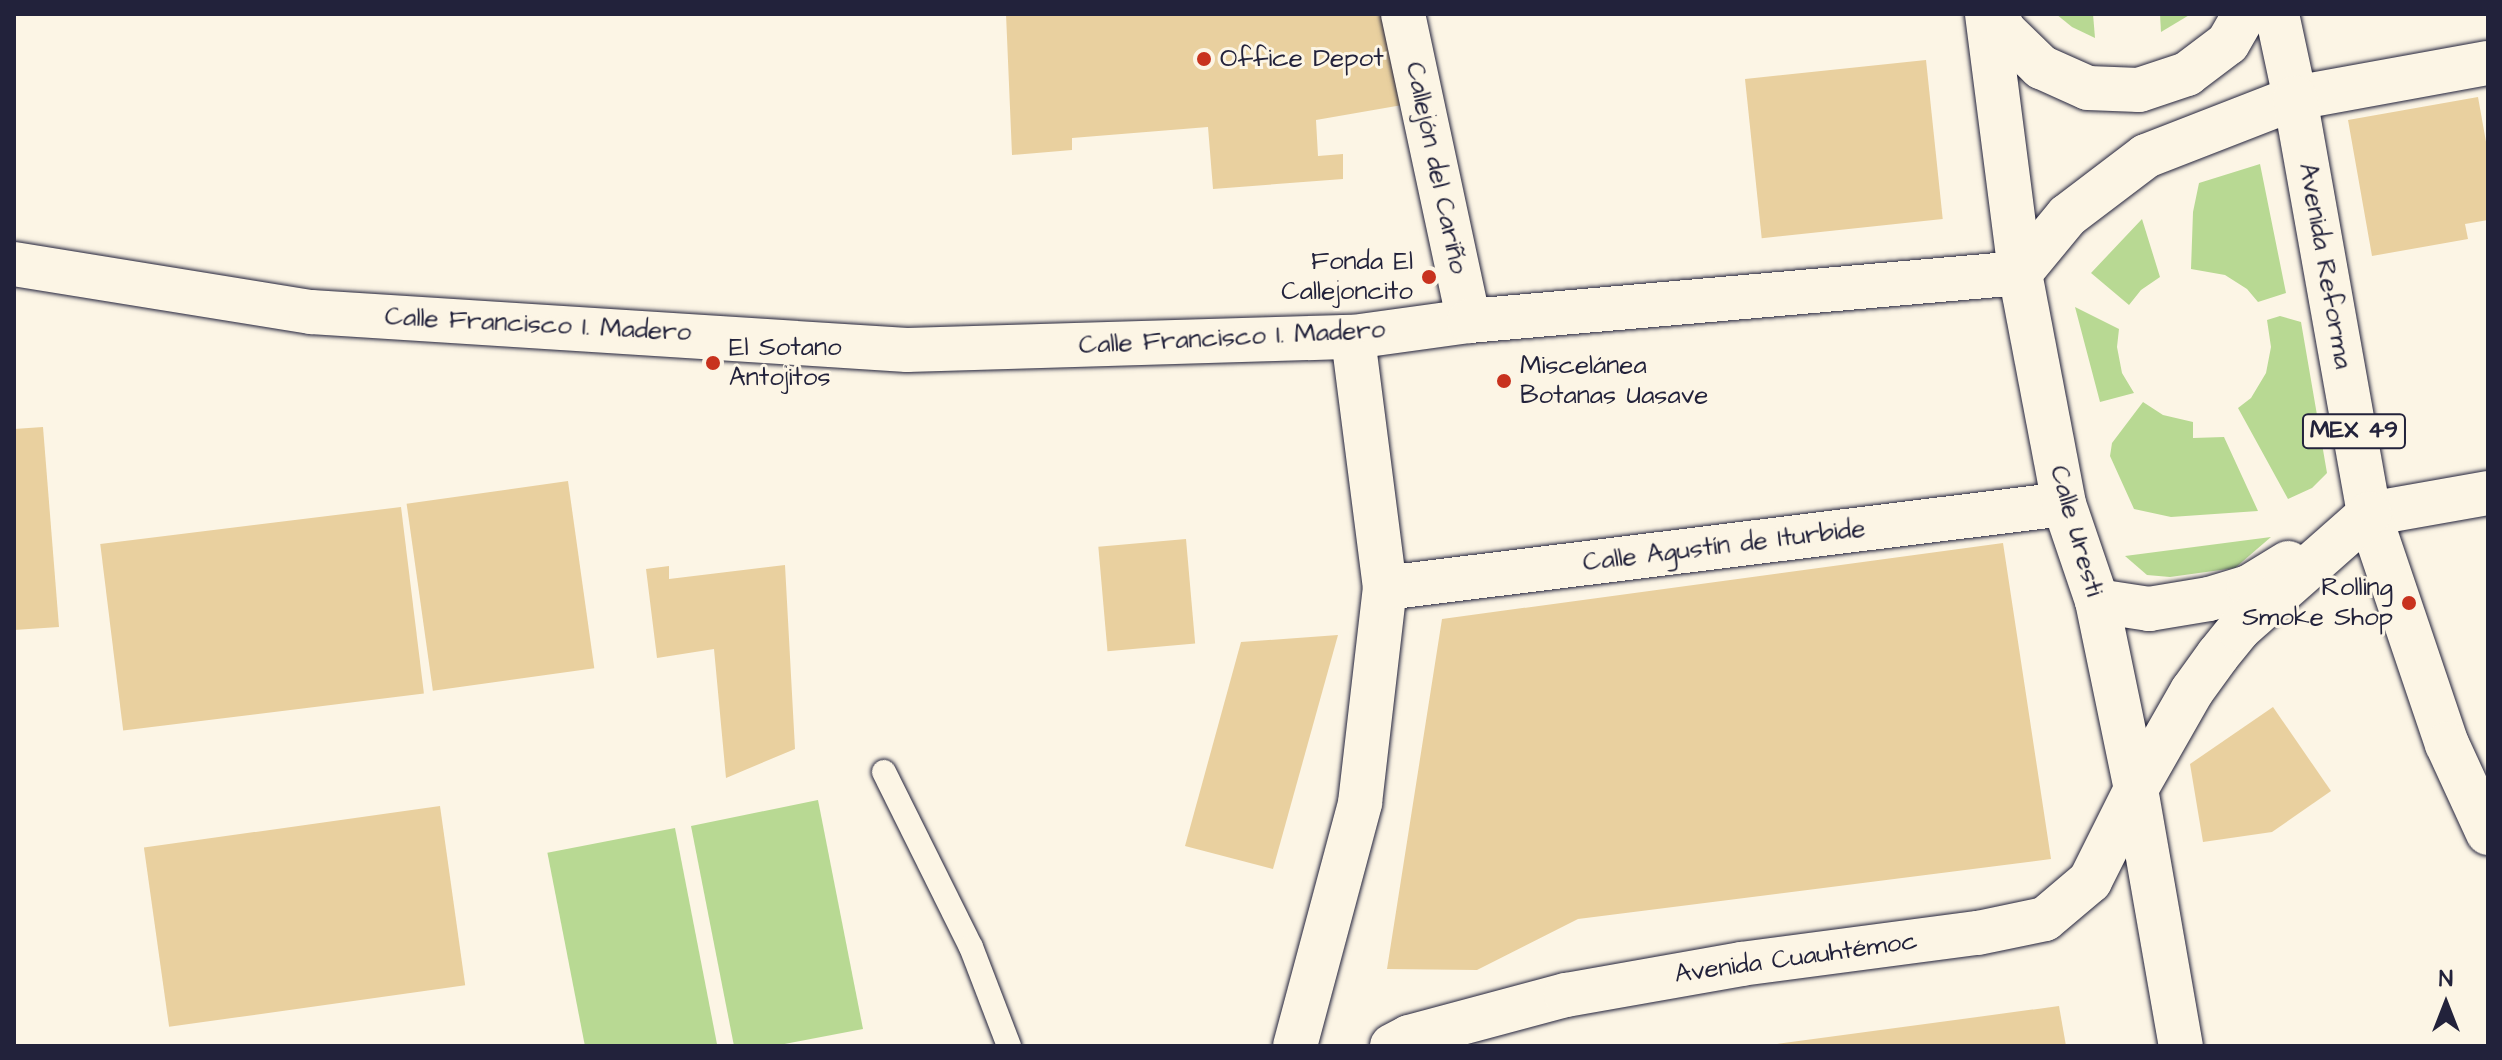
<!DOCTYPE html>
<html>
<head>
<meta charset="utf-8">
<style>
  body { margin:0 }
  #map { position:relative; width:2502px; height:1060px; overflow:hidden; background:#fcf5e5; font-family:"Architects Daughter",sans-serif }
  div>[style] { position:absolute }
  [style*='--x'] { left:calc(var(--x)*1px); top:calc(var(--y)*1px); width:calc(var(--w)*1px); rotate:calc(var(--a)*1deg) }
  .green>* { inset:0; background:#b8d993; transform-origin:0 0 }
  .building>* { inset:0; background:#e9d09f; transform-origin:0 0 }
  .roads { filter:drop-shadow(0 0 2px #22223b) drop-shadow(0 0 2px #22223b) }
  .lane>* { height:24px; margin:-12px; padding:0 12px; transform-origin:12px; border-radius:12px; background:#fcf5e5 }
  .street>* { height:44px; margin:-22px; padding:0 22px; transform-origin:22px; border-radius:22px; background:#fcf5e5 }
  .secondary>* { height:44px; margin:-22px; padding:0 22px; transform-origin:22px; border-radius:22px; background:#fcf5e5 }
  .primary>* { height:44px; margin:-22px; padding:0 22px; transform-origin:22px; border-radius:22px; background:#fcf5e5 }
  .dots>* { width:22px; height:22px; translate:-50% -50%; box-sizing:border-box; border:4px solid #fcf5e5; border-radius:50% }
  span { translate:-50% -50%; white-space:nowrap; text-align:center; line-height:1.15; -webkit-text-stroke:6px #fcf5e5; paint-order:stroke }
  .shield-label span { padding:2px 6px; background:#fcf5e5; border:2px solid; border-radius:6px; -webkit-text-stroke-width:0 }
  .shield-label { font-size:24px; color:#22223b; font-weight:700 }
  .poi-label { font-size:26px; color:#22223b }
  .left { translate:0 -50%; text-align:left }
  .right { translate:-100% -50%; text-align:right }
  .street-label { font-size:26px; color:#22223b }
  .frame { position:absolute; inset:0; border:16px solid #22223b; pointer-events:none }
  .north { position:absolute; left:2406px; top:964px; width:80px; height:80px; -webkit-text-stroke:6px #fcf5e5; paint-order:stroke; rotate:0deg; font-size:22px; font-weight:700; line-height:32px; text-align:center; color:#22223b }
  .north::after { content:''; display:block; margin:auto; width:28px; height:36px; background:#22223b; clip-path:polygon(50% 0,100% 100%,50% 72%,0 100%) }
</style>
</head>
<body>
<div id="map">
  <div class="green">
    <i style="clip-path:polygon(2056px 14px,2093px 14px,2095px 38px,2072px 27px)"></i>
    <i style="clip-path:polygon(2160px 14px,2191px 14px,2161px 32px)"></i>
    <i style="clip-path:polygon(2260px 164px,2286px 293px,2258px 302px,2247px 289px,2225px 275px,2191px 269px,2193px 212px,2199px 183px)"></i>
    <i style="clip-path:polygon(2142px 219px,2160px 277px,2141px 290px,2129px 305px,2091px 273px)"></i>
    <i style="clip-path:polygon(2075px 307px,2119px 329px,2117px 347px,2122px 373px,2134px 393px,2100px 402px)"></i>
    <i style="clip-path:polygon(2280px 316px,2301px 322px,2327px 473px,2312px 488px,2288px 499px,2238px 408px,2251px 398px,2266px 373px,2271px 347px,2267px 320px)"></i>
    <i style="clip-path:polygon(2143px 402px,2163px 415px,2193px 422px,2193px 438px,2224px 437px,2258px 511px,2171px 517px,2134px 509px,2110px 456px,2112px 443px)"></i>
    <i style="clip-path:polygon(2271px 537px,2235px 568px,2170px 577px,2147px 575px,2125px 556px)"></i>
    <i style="clip-path:polygon(818px 800px,863px 1029px,774px 1046px,734px 1046px,691px 826px)"></i>
    <i style="left:675px;top:828px;width:222px;height:130px;rotate:79deg"></i>
  </div>
  <div class="building">
    <i style="clip-path:polygon(1006px 14px,1392px 14px,1408px 104px,1316px 120px,1318px 156px,1343px 154px,1343px 179px,1213px 189px,1208px 127px,1072px 138px,1072px 150px,1012px 155px)"></i>
    <i style="left:1926px;top:60px;width:160px;height:182px;rotate:84deg"></i>
    <i style="clip-path:polygon(2478px 97px,2488px 153px,2488px 220px,2465px 224px,2468px 239px,2372px 256px,2348px 120px)"></i>
    <i style="clip-path:polygon(43px 427px,59px 627px,14px 630px,14px 429px)"></i>
    <i style="left:568px;top:481px;width:189px;height:163px;rotate:82deg"></i>
    <i style="left:401px;top:507px;width:188px;height:303px;rotate:83deg"></i>
    <i style="left:1186px;top:539px;width:105px;height:88px;rotate:85deg"></i>
    <i style="clip-path:polygon(2003px 543px,2051px 859px,1578px 919px,1477px 970px,1387px 969px,1442px 619px)"></i>
    <i style="clip-path:polygon(785px 565px,795px 749px,726px 778px,714px 649px,657px 658px,646px 569px,669px 566px,669px 579px)"></i>
    <i style="clip-path:polygon(1338px 635px,1273px 869px,1185px 846px,1241px 642px)"></i>
    <i style="clip-path:polygon(2273px 707px,2331px 791px,2272px 832px,2203px 842px,2190px 764px)"></i>
    <i style="left:440px;top:806px;width:181px;height:299px;rotate:82deg"></i>
    <i style="clip-path:polygon(2059px 1006px,2066px 1046px,1778px 1046px,1777px 1044px)"></i>
  </div>
  <div class="roads">
    <div class="lane">
      <i style="--x:884;--y:772;--w:195;--a:63.6"></i>
      <i style="--x:971;--y:947;--w:106;--a:69"></i>
    </div>
    <div class="street">
      <i style="--x:1403;--y:14;--w:314;--a:77.9"></i>
      <i style="--x:14;--y:264;--w:301;--a:9.2"></i>
      <i style="--x:311;--y:312;--w:597;--a:3.65"></i>
      <i style="--x:907;--y:350;--w:446;--a:-1.7"></i>
      <i style="--x:1353;--y:337;--w:117;--a:-7.9"></i>
      <i style="--x:1469;--y:321;--w:553;--a:-4.98"></i>
      <i style="--x:2020;--y:273;--w:74;--a:-50.5"></i>
      <i style="--x:2067;--y:216;--w:99;--a:-37.2"></i>
      <i style="--x:2146;--y:156;--w:160;--a:-21.3"></i>
      <i style="--x:2295;--y:98;--w:196;--a:-10.3"></i>
      <i style="--x:2369;--y:514;--w:121;--a:-10"></i>
      <i style="--x:1385;--y:588;--w:684;--a:-7.05"></i>
      <i style="--x:1295;--y:1046;--w:252;--a:-75"></i>
      <i style="--x:1360;--y:803;--w:216;--a:-83.4"></i>
      <i style="--x:1385;--y:588;--w:253;--a:-97.3"></i>
    </div>
    <div class="secondary">
      <i style="--x:2136;--y:789;--w:261;--a:80.1"></i>
    </div>
    <div class="primary">
      <i style="--x:1987;--y:14;--w:261;--a:82.7"></i>
      <i style="--x:2020;--y:273;--w:235;--a:79.2"></i>
      <i style="--x:2064;--y:504;--w:102;--a:71.2"></i>
      <i style="--x:2097;--y:601;--w:192;--a:78.3"></i>
      <i style="--x:1996;--y:14;--w:19;--a:65"></i>
      <i style="--x:2004;--y:31;--w:52;--a:44.2"></i>
      <i style="--x:2041;--y:67;--w:51;--a:24.1"></i>
      <i style="--x:2088;--y:88;--w:51;--a:2.2"></i>
      <i style="--x:2139;--y:90;--w:51;--a:-18.4"></i>
      <i style="--x:2187;--y:74;--w:51;--a:-37.1"></i>
      <i style="--x:2228;--y:43;--w:34;--a:-60"></i>
      <i style="--x:2277;--y:14;--w:86;--a:77.9"></i>
      <i style="--x:2295;--y:98;--w:423;--a:79.9"></i>
      <i style="--x:2369;--y:514;--w:243;--a:71.3"></i>
      <i style="--x:2447;--y:744;--w:98;--a:65.3"></i>
      <i style="--x:2097;--y:601;--w:53;--a:8.7"></i>
      <i style="--x:2149;--y:609;--w:61;--a:-9.5"></i>
      <i style="--x:2209;--y:599;--w:42;--a:-16.7"></i>
      <i style="--x:2249;--y:587;--w:46;--a:-31.6"></i>
      <i style="--x:1392;--y:1046;--w:19;--a:-28"></i>
      <i style="--x:1409;--y:1037;--w:163;--a:-15"></i>
      <i style="--x:1566;--y:995;--w:178;--a:-10"></i>
      <i style="--x:1741;--y:964;--w:239;--a:-7.5"></i>
      <i style="--x:1978;--y:933;--w:68;--a:-11.8"></i>
      <i style="--x:2045;--y:919;--w:59;--a:-40.2"></i>
      <i style="--x:2090;--y:881;--w:103;--a:-63.4"></i>
      <i style="--x:2136;--y:789;--w:113;--a:-60.3"></i>
      <i style="--x:2192;--y:691;--w:44;--a:-54.2"></i>
      <i style="--x:2218;--y:655;--w:33;--a:-51"></i>
      <i style="--x:2239;--y:629;--w:174;--a:-41.5"></i>
    </div>
  </div>
  <div class="dots">
    <i style="left:1204px;top:59px;background:#c8321e"></i>
    <i style="left:1429px;top:277px;background:#c8321e"></i>
    <i style="left:713px;top:363px;background:#c8321e"></i>
    <i style="left:1504px;top:381px;background:#c8321e"></i>
    <i style="left:2409px;top:603px;background:#c8321e"></i>
  </div>
  <div class="shield-label">
    <span style="left:2354px;top:431px">MEX 49</span>
  </div>
  <div class="poi-label">
    <span class="left" style="left:1220px;top:59px">Office Depot</span>
    <span class="right" style="left:1413px;top:277px">Fonda El<br>Callejoncito</span>
    <span class="left" style="left:729px;top:363px">El Sotano<br>Antojitos</span>
    <span class="left" style="left:1520px;top:381px">Miscelánea<br>Botanas Uasave</span>
    <span class="right" style="left:2393px;top:603px">Rolling<br>Smoke Shop</span>
  </div>
  <div class="street-label">
    <span style="left:1436px;top:168px;rotate:78deg">Callejón del Cariño</span>
    <span style="left:2325px;top:266px;rotate:80deg">Avenida Reforma</span>
    <span style="left:538px;top:325px;rotate:3deg">Calle Francisco I. Madero</span>
    <span style="left:1232px;top:338px;rotate:-3deg">Calle Francisco I. Madero</span>
    <span style="left:2076px;top:531px;rotate:74deg">Calle Uresti</span>
    <span style="left:1724px;top:546px;rotate:-7deg">Calle Agustín de Iturbide</span>
    <span style="left:1796px;top:958px;rotate:-8deg">Avenida Cuauhtémoc</span>
  </div>
  <div class="frame"></div>
  <div class="north">N</div>
</div>
</body>
</html>
